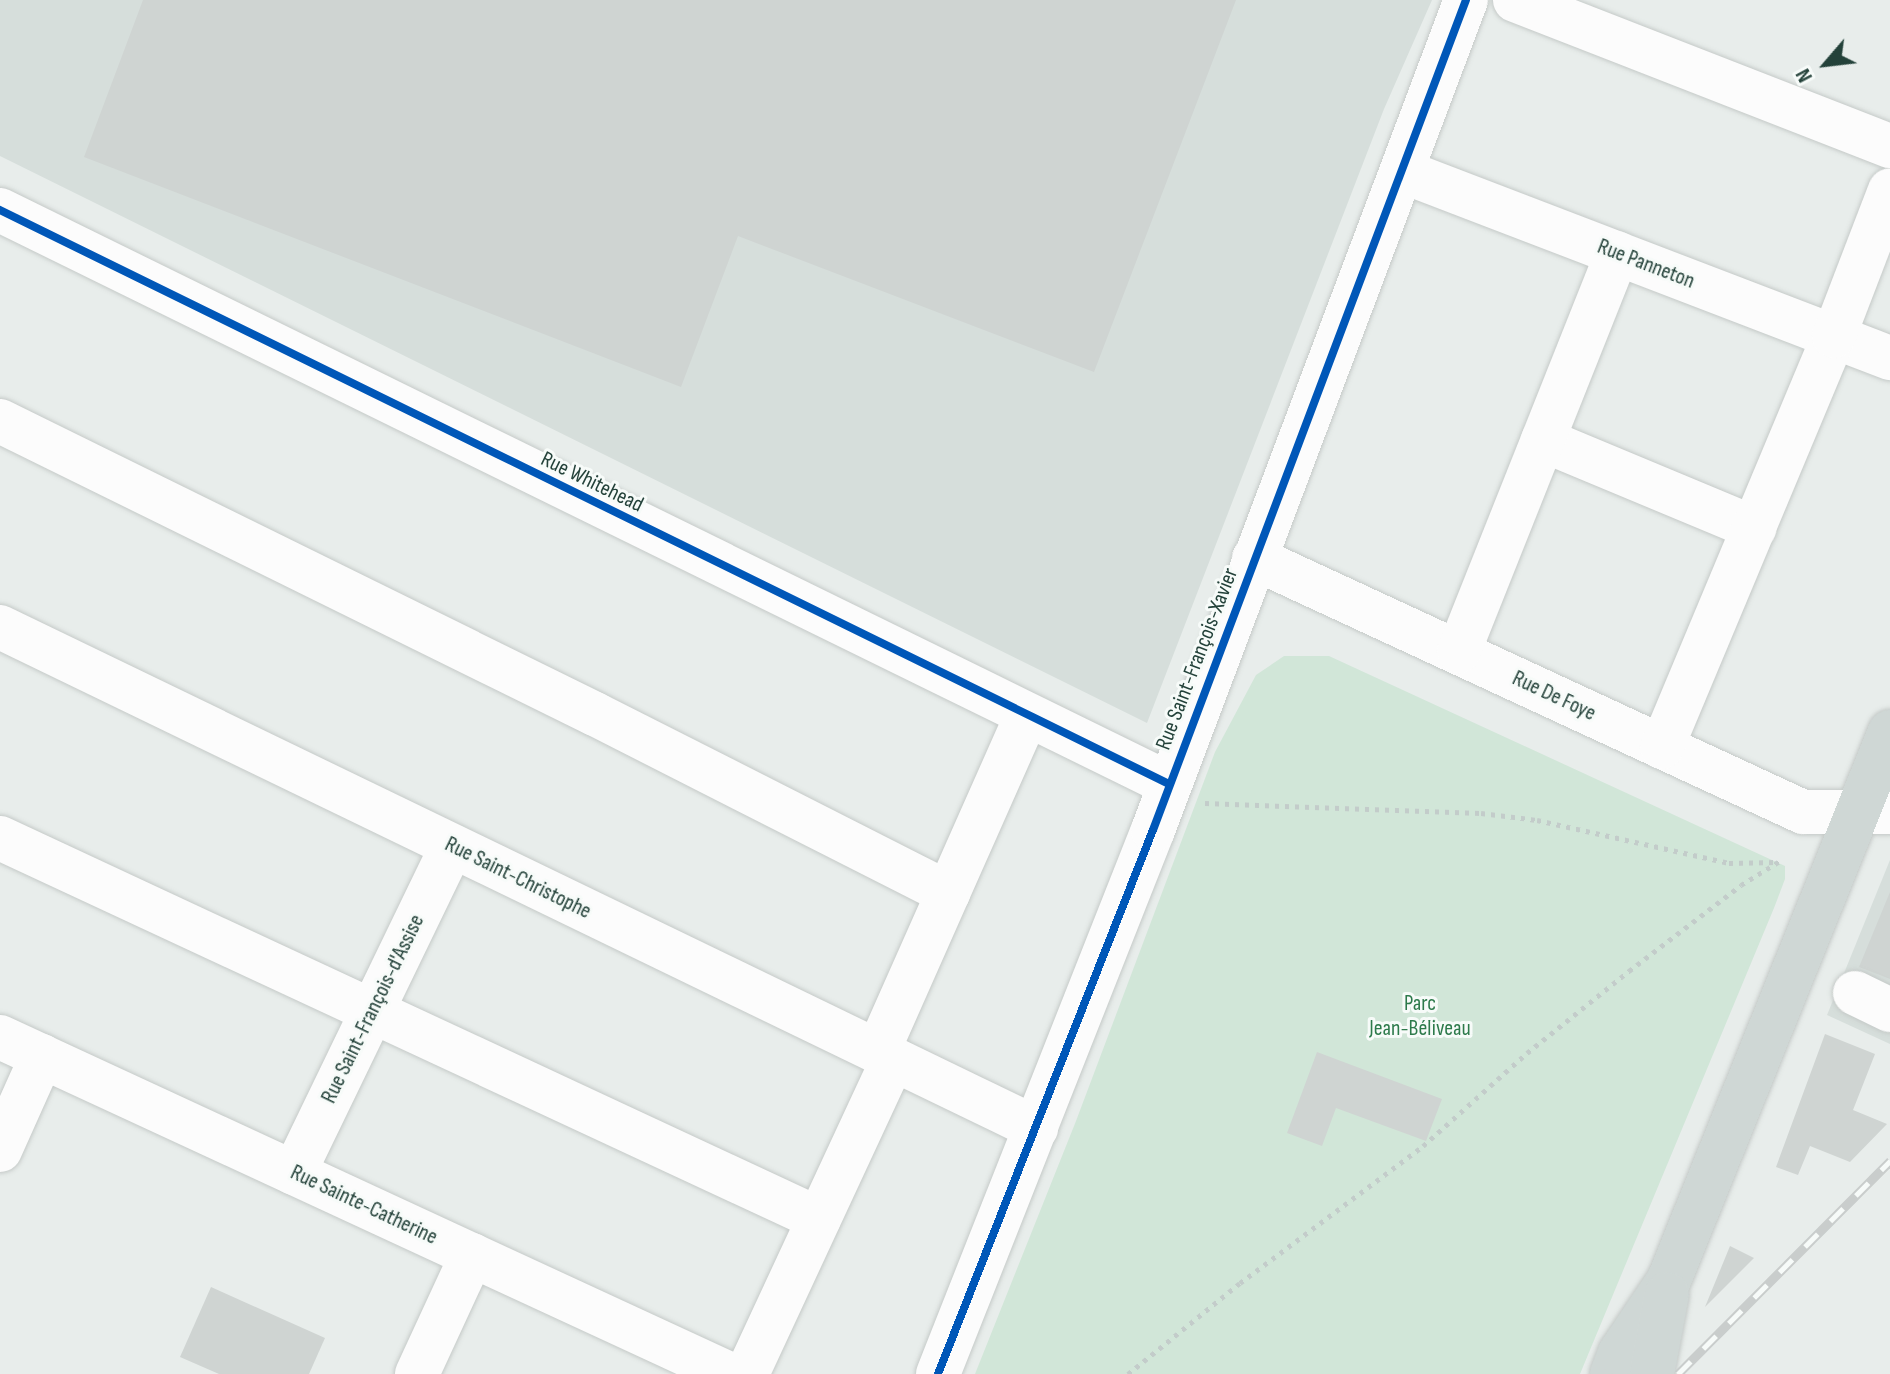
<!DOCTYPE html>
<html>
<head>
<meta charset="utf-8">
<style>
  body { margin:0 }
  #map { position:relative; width:1890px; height:1374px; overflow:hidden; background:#e8edeb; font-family:"Sofia Sans Condensed",sans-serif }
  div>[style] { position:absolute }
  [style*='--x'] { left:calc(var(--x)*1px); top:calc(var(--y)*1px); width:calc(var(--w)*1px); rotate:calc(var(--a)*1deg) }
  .built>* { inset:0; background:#d6dedb }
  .green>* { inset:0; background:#d1e6d8 }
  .building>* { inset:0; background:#cfd4d2 }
  .path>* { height:5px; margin-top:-2.5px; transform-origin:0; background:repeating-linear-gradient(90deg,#c3ccca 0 4px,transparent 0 10px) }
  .roads { filter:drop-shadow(0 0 2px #c5cac8) drop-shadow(0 0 2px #c5cac8) }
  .minor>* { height:44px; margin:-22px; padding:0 22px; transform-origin:22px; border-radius:22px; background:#fcfcfc }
  .major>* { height:44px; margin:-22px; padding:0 22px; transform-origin:22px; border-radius:22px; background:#cfd7d5 }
  .rail>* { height:9px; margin-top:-4.5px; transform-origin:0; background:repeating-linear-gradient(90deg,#f7fbf9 0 18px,#c9cdcc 0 36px); box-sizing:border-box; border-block:2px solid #c9cdcc }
  .cycleway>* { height:8px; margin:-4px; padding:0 4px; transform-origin:4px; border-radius:4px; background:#0057b8 }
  span { translate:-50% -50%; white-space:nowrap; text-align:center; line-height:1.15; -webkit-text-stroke:6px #f7fbf9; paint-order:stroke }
  .street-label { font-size:22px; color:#24423a }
  .park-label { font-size:22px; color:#2d7a4b }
  .north { position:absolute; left:1786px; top:24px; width:80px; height:80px; -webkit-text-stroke:6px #f7fbf9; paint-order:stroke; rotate:242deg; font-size:22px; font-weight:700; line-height:32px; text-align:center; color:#24423a }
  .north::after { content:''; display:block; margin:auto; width:28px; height:36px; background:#24423a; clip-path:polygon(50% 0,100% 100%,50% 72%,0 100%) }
</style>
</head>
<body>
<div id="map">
  <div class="built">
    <i style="clip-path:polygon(0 0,1432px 0,1384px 109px,1147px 723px,0 156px)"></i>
    <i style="clip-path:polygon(1890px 860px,1890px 1044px,1827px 1015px)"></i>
  </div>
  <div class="green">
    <i style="clip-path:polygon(1284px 656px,1329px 656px,1785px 866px,1785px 879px,1774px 908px,1580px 1374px,975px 1374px,1076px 1121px,1215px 752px,1256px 675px)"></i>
  </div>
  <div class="building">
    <i style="clip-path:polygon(143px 0,1236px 0,1094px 372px,738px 236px,681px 387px,84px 157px)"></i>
    <i style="clip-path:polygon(1890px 892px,1890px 979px,1859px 967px)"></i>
    <i style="clip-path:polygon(1825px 1034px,1875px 1054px,1853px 1110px,1887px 1124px,1850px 1162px,1810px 1146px,1798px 1175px,1776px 1167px)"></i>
    <i style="clip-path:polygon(1317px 1052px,1442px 1099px,1426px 1141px,1336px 1108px,1322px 1146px,1287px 1133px)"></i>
    <i style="clip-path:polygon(1730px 1246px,1754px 1258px,1705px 1307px)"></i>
    <i style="clip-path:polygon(211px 1287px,325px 1338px,309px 1374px,219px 1374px,180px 1357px)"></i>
  </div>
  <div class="path">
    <i style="--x:1205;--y:803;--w:276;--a:2.1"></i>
    <i style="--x:1481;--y:813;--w:56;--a:7.1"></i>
    <i style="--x:1537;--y:820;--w:197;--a:12.6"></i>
    <i style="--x:1729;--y:863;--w:48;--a:-1.2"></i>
    <i style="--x:1128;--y:1374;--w:144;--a:-39.1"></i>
    <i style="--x:1240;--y:1283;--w:229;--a:-36.8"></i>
    <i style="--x:1423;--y:1146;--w:140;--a:-41.8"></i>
    <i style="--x:1527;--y:1053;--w:131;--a:-38.8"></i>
    <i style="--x:1629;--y:971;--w:141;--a:-37.5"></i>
    <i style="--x:1741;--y:885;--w:49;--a:-31.8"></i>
  </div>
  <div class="roads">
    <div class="minor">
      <i style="--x:1515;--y:0;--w:402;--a:21.3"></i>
      <i style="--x:1402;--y:171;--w:523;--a:20.97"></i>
      <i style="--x:0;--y:210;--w:1302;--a:26.15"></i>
      <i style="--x:0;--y:421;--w:663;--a:26.22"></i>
      <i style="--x:595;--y:714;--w:396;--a:26.9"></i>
      <i style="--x:1543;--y:440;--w:229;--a:22.6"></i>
      <i style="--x:1254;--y:558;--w:605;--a:24.83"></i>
      <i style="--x:1803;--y:812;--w:87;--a:0"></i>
      <i style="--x:0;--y:627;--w:1151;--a:25.81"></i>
      <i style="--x:1459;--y:651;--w:428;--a:-68.3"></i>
      <i style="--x:1662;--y:747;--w:446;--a:-67.3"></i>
      <i style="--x:1834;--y:336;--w:156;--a:-69"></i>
      <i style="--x:0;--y:838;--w:903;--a:24.95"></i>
      <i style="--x:1855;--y:993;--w:39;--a:26"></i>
      <i style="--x:0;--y:1037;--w:803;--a:24.81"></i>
      <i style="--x:878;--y:1051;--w:365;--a:-66.1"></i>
      <i style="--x:0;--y:1150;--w:103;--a:-65.9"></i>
      <i style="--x:294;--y:1173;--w:363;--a:-64.2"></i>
      <i style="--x:417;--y:1374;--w:131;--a:-65.2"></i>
      <i style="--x:747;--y:1374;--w:347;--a:-65.1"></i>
      <i style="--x:938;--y:1374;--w:585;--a:-68.44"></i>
      <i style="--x:1153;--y:830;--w:887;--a:-69.34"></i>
    </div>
    <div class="major">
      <i style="--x:1612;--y:1374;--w:22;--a:-69"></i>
      <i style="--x:1620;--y:1353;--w:88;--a:-56.1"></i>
      <i style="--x:1669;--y:1280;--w:591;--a:-68.04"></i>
      <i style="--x:1652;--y:1374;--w:81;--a:-79.4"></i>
    </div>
  </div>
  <div class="rail">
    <i style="--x:1678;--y:1374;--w:301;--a:-45.1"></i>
  </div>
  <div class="cycleway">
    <i style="--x:0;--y:210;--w:1302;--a:26.15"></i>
    <i style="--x:938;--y:1374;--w:585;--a:-68.44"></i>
    <i style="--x:1153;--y:830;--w:887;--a:-69.34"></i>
  </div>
  <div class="street-label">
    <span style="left:1646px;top:264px;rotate:21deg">Rue Panneton</span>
    <span style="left:592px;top:482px;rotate:26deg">Rue Whitehead</span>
    <span style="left:1197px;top:659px;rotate:-69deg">Rue Saint-François-Xavier</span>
    <span style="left:1554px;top:696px;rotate:25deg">Rue De Foye</span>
    <span style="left:518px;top:878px;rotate:26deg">Rue Saint-Christophe</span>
    <span style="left:373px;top:1009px;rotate:-64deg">Rue Saint-François-d'Assise</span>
    <span style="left:364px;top:1205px;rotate:25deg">Rue Sainte-Catherine</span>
  </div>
  <div class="park-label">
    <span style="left:1420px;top:1016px">Parc<br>Jean-Béliveau</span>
  </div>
  <div class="north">N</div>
</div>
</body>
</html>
